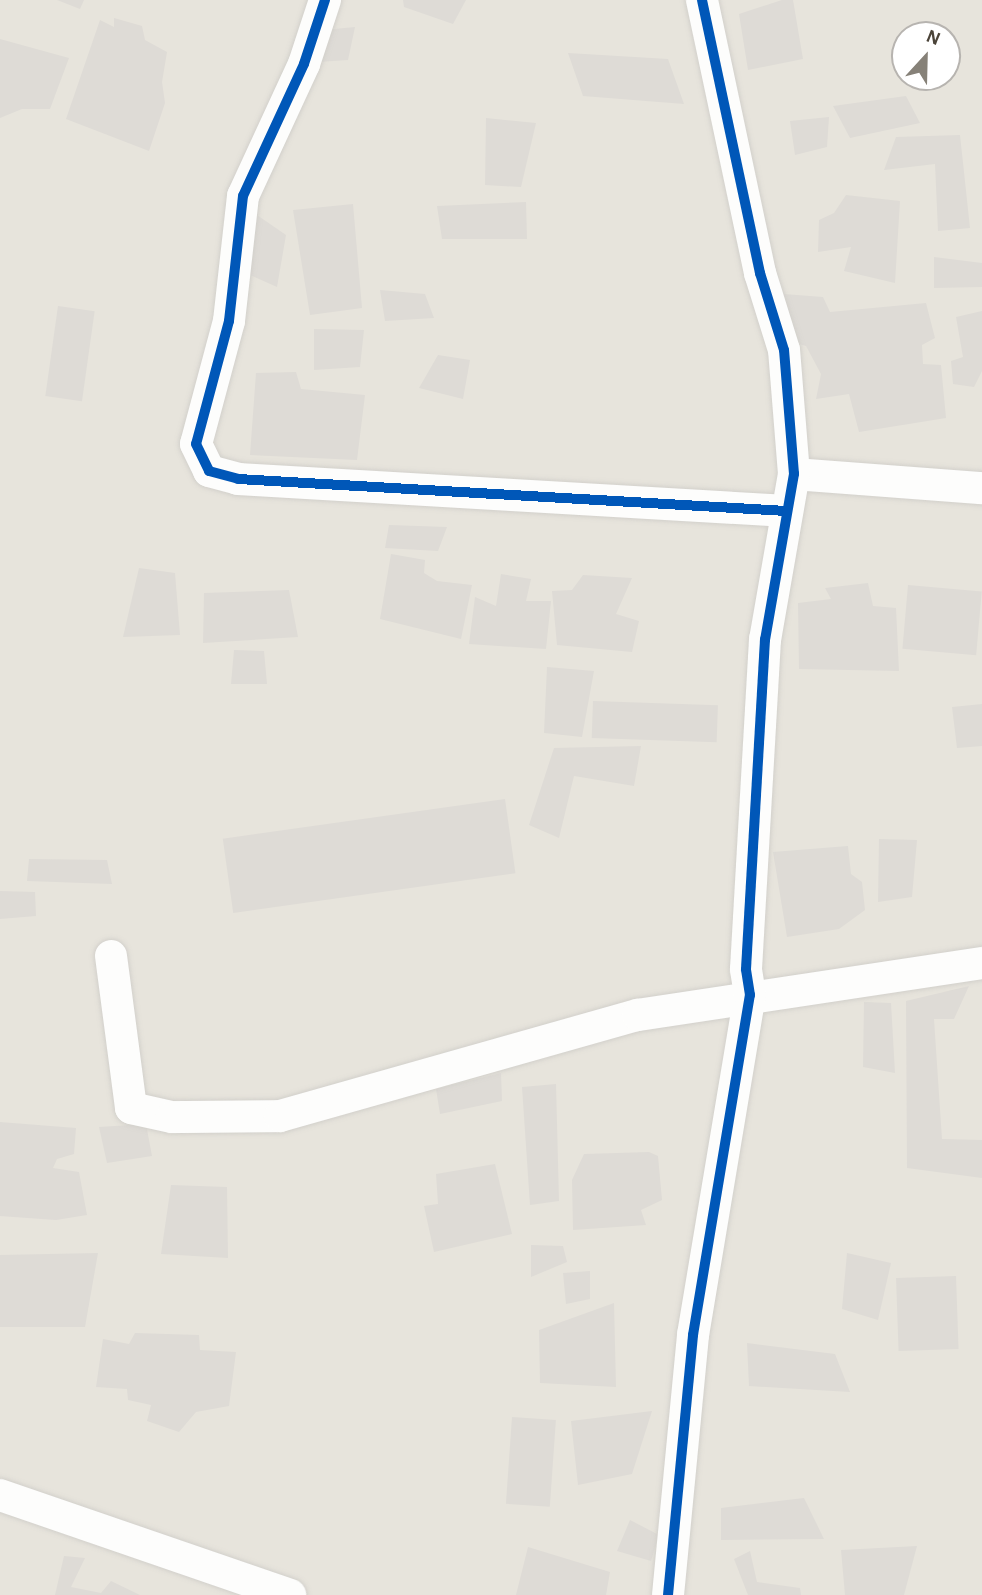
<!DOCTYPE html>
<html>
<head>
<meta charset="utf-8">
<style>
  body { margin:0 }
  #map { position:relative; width:982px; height:1595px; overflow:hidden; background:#f4f2ee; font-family:"Alegreya Sans",sans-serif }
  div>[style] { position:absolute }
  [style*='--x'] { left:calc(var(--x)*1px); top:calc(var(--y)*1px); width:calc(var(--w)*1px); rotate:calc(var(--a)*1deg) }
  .residential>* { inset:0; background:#e7e4dc }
  .building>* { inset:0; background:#dedbd6; transform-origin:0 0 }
  .roads { filter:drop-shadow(0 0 2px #d2d0cb) drop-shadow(0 0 2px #d2d0cb) }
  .minor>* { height:32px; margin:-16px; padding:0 16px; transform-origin:16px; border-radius:16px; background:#fdfdfc }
  .cycleway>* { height:10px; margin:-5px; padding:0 5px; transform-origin:5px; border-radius:5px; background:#0057b8 }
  span { translate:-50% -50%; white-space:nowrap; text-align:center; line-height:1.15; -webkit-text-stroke:6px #fff; paint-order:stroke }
  .north { position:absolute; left:891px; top:21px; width:70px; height:70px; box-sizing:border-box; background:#fff; border:2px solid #b7b4b0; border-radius:50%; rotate:22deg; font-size:19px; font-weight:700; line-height:28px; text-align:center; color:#4b4439 }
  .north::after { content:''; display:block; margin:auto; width:24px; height:32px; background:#868178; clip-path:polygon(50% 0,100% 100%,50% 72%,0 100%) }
</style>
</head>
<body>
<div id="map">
  <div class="residential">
    <i style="clip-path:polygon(evenodd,0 0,982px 0,982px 1595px,0 1595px,0 0,905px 35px,947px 35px,947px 77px,905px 77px,905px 35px)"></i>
  </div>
  <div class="building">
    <i style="clip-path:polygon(57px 0,84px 0,80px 9px)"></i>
    <i style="clip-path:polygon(403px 0,466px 0,453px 24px,404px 7px)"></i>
    <i style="clip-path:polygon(782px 0,793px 0,803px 59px,748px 70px,739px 14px)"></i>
    <i style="clip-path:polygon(114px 18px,142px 26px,145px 40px,167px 52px,162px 82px,165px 103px,149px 151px,66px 119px,100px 20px,114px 27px)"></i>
    <i style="clip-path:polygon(355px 27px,348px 60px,318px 62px,324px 30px)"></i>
    <i style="clip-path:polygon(0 39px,69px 58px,50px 109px,22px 109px,0 118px)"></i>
    <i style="clip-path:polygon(568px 53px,668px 59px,684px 104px,583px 96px)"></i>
    <i style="clip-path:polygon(906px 96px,920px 123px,850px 138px,833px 106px)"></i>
    <i style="clip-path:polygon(829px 117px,827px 147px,795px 155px,790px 121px)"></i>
    <i style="clip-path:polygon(486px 118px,536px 123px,521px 187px,485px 185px)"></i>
    <i style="clip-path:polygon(960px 135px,970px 228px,938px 231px,935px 164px,884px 170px,896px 137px)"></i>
    <i style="clip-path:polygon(846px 195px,900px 201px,895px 283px,844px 271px,851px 247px,818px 252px,819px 220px,834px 213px)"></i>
    <i style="clip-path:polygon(526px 202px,527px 239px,442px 239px,437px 206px)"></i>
    <i style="clip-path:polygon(353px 204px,362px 308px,310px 315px,293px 210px)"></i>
    <i style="clip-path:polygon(257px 215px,286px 235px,277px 287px,250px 275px)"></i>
    <i style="clip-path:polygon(934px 257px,982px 263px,982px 287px,934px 288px)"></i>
    <i style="clip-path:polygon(380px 290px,425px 294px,434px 318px,385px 321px)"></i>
    <i style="clip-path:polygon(784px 294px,823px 297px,830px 312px,926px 303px,935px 338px,922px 345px,923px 364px,941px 365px,946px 418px,859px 432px,849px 394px,816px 399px,821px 374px,806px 346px,787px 340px)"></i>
    <i style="left:58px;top:306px;width:37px;height:91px;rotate:8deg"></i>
    <i style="clip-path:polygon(982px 311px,982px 371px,974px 387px,953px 384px,951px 361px,963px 357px,956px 317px)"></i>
    <i style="clip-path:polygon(314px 329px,364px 330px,360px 367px,314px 370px)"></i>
    <i style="clip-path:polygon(438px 355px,470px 360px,463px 399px,419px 388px)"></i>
    <i style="clip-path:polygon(296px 372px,301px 389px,365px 395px,357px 460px,250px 455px,256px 373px)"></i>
    <i style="clip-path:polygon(389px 525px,447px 527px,438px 551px,385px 548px)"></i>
    <i style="clip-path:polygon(391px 554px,425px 560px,424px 573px,437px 581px,472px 585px,461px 639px,380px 619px)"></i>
    <i style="clip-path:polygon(139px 568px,175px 573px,180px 635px,123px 637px)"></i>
    <i style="clip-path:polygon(501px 574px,531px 579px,526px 601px,551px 601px,546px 649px,469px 644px,475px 597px,496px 606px)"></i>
    <i style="clip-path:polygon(583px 575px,632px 578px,616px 614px,639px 621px,632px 652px,557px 645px,552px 591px,572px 590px)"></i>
    <i style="clip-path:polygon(868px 583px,873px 606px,896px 608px,899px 671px,799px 669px,798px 603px,831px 599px,825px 588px)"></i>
    <i style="left:908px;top:585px;width:74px;height:64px;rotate:5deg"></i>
    <i style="clip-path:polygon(289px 590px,298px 637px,203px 643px,204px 593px)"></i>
    <i style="clip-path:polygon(234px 650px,264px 651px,267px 684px,231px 684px)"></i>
    <i style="clip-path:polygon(547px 667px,594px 671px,582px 737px,544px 733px)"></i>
    <i style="left:593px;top:701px;width:125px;height:37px;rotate:2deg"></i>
    <i style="clip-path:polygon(982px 704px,982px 746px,957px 748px,952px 707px)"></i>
    <i style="clip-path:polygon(641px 746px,634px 786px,574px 776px,559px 838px,529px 825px,554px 748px)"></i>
    <i style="left:505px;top:799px;width:75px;height:285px;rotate:82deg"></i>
    <i style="clip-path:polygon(879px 839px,917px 840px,912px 897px,878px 902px)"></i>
    <i style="clip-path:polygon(848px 846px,851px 874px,862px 882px,865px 910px,839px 929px,787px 937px,773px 852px)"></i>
    <i style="clip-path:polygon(29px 859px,107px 860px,112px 884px,27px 881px)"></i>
    <i style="clip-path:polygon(0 891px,35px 892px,36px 916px,0 919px)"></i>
    <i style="clip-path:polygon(969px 986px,954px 1019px,934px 1019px,942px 1139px,982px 1140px,982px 1178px,907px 1168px,906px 1001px)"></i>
    <i style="clip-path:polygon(864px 1002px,891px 1003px,895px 1073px,863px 1067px)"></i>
    <i style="clip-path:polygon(501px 1073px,502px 1101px,440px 1114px,436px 1089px)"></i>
    <i style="clip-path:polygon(556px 1084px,559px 1201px,530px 1205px,522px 1087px)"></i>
    <i style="clip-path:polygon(0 1122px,76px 1128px,74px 1154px,57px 1159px,53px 1168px,79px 1172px,87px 1215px,56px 1220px,0 1216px)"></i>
    <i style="clip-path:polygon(146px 1124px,152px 1156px,107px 1163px,99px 1127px)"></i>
    <i style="clip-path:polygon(649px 1152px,658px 1156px,662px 1200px,641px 1210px,646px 1225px,573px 1230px,572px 1180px,584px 1154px)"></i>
    <i style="clip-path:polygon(495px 1164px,512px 1234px,434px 1252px,424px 1206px,438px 1204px,436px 1174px)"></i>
    <i style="clip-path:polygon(171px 1185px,227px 1187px,228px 1258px,161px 1254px)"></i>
    <i style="clip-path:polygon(531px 1245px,563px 1246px,567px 1262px,531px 1277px)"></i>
    <i style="clip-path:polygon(98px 1253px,85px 1327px,0 1327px,0 1255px)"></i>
    <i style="clip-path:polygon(847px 1253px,891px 1263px,878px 1320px,842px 1309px)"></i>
    <i style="clip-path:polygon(590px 1271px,590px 1299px,566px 1304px,563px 1273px)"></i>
    <i style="left:956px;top:1276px;width:73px;height:60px;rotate:88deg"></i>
    <i style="clip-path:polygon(614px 1303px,616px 1387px,540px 1383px,539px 1330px)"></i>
    <i style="clip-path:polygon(135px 1333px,199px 1335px,200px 1350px,236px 1352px,229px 1406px,196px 1412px,179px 1432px,147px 1421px,151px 1405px,128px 1400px,127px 1389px,96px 1387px,103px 1339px,129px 1344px)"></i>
    <i style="clip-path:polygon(747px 1343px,835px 1354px,850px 1392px,749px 1386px)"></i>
    <i style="clip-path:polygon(652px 1411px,632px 1474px,578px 1485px,571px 1421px)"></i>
    <i style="left:512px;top:1417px;width:44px;height:87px;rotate:4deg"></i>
    <i style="clip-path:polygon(804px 1498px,824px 1539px,721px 1540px,721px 1508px)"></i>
    <i style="clip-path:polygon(630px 1520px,659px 1535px,651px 1561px,617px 1551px)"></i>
    <i style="clip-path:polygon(917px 1546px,904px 1595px,845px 1595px,841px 1550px)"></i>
    <i style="clip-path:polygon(528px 1547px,610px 1572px,606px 1595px,516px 1595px)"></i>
    <i style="clip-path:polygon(750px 1551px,757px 1582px,800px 1588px,801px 1595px,748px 1595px,734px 1559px)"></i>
    <i style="clip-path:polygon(64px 1556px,85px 1558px,71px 1587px,101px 1593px,111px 1581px,140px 1595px,55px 1595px)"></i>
  </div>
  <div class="roads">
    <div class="minor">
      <i style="--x:325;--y:0;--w:67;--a:108.2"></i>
      <i style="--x:304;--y:64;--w:145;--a:114.8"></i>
      <i style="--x:243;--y:196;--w:126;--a:96.4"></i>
      <i style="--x:229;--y:321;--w:127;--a:105"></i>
      <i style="--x:196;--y:444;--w:30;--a:64"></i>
      <i style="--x:209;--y:471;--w:30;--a:15"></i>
      <i style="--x:238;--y:479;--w:550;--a:3.34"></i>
      <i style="--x:794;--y:474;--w:189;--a:4.3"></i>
      <i style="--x:111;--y:956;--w:153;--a:82.5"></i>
      <i style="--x:131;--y:1108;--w:42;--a:12.4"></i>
      <i style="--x:172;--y:1117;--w:108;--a:-0.5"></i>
      <i style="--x:280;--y:1116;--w:372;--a:-15.8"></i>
      <i style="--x:638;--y:1015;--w:348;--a:-8.6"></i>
      <i style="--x:0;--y:1495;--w:307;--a:19"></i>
      <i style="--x:668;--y:1595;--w:261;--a:-84.5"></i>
      <i style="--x:693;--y:1335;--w:345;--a:-80.5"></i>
      <i style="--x:750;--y:995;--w:26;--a:-99"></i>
      <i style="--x:746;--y:969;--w:330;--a:-86.7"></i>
      <i style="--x:765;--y:640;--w:169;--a:-80.1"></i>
      <i style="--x:794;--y:474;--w:124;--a:-94.6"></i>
      <i style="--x:784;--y:350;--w:81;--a:-107.3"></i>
      <i style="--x:760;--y:273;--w:279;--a:-102"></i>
    </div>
  </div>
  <div class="cycleway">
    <i style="--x:325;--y:0;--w:67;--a:108.2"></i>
    <i style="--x:304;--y:64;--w:145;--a:114.8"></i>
    <i style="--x:243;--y:196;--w:126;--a:96.4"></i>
    <i style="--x:229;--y:321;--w:127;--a:105"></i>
    <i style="--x:196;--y:444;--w:30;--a:64"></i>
    <i style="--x:209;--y:471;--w:30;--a:15"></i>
    <i style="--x:238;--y:479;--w:550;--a:3.34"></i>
    <i style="--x:668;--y:1595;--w:261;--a:-84.5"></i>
    <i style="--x:693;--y:1335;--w:345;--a:-80.5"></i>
    <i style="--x:750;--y:995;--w:26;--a:-99"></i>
    <i style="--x:746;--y:969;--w:330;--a:-86.7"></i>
    <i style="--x:765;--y:640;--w:169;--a:-80.1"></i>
    <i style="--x:794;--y:474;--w:124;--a:-94.6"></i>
    <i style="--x:784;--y:350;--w:81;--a:-107.3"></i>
    <i style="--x:760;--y:273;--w:279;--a:-102"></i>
  </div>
  <div class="north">N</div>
</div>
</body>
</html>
